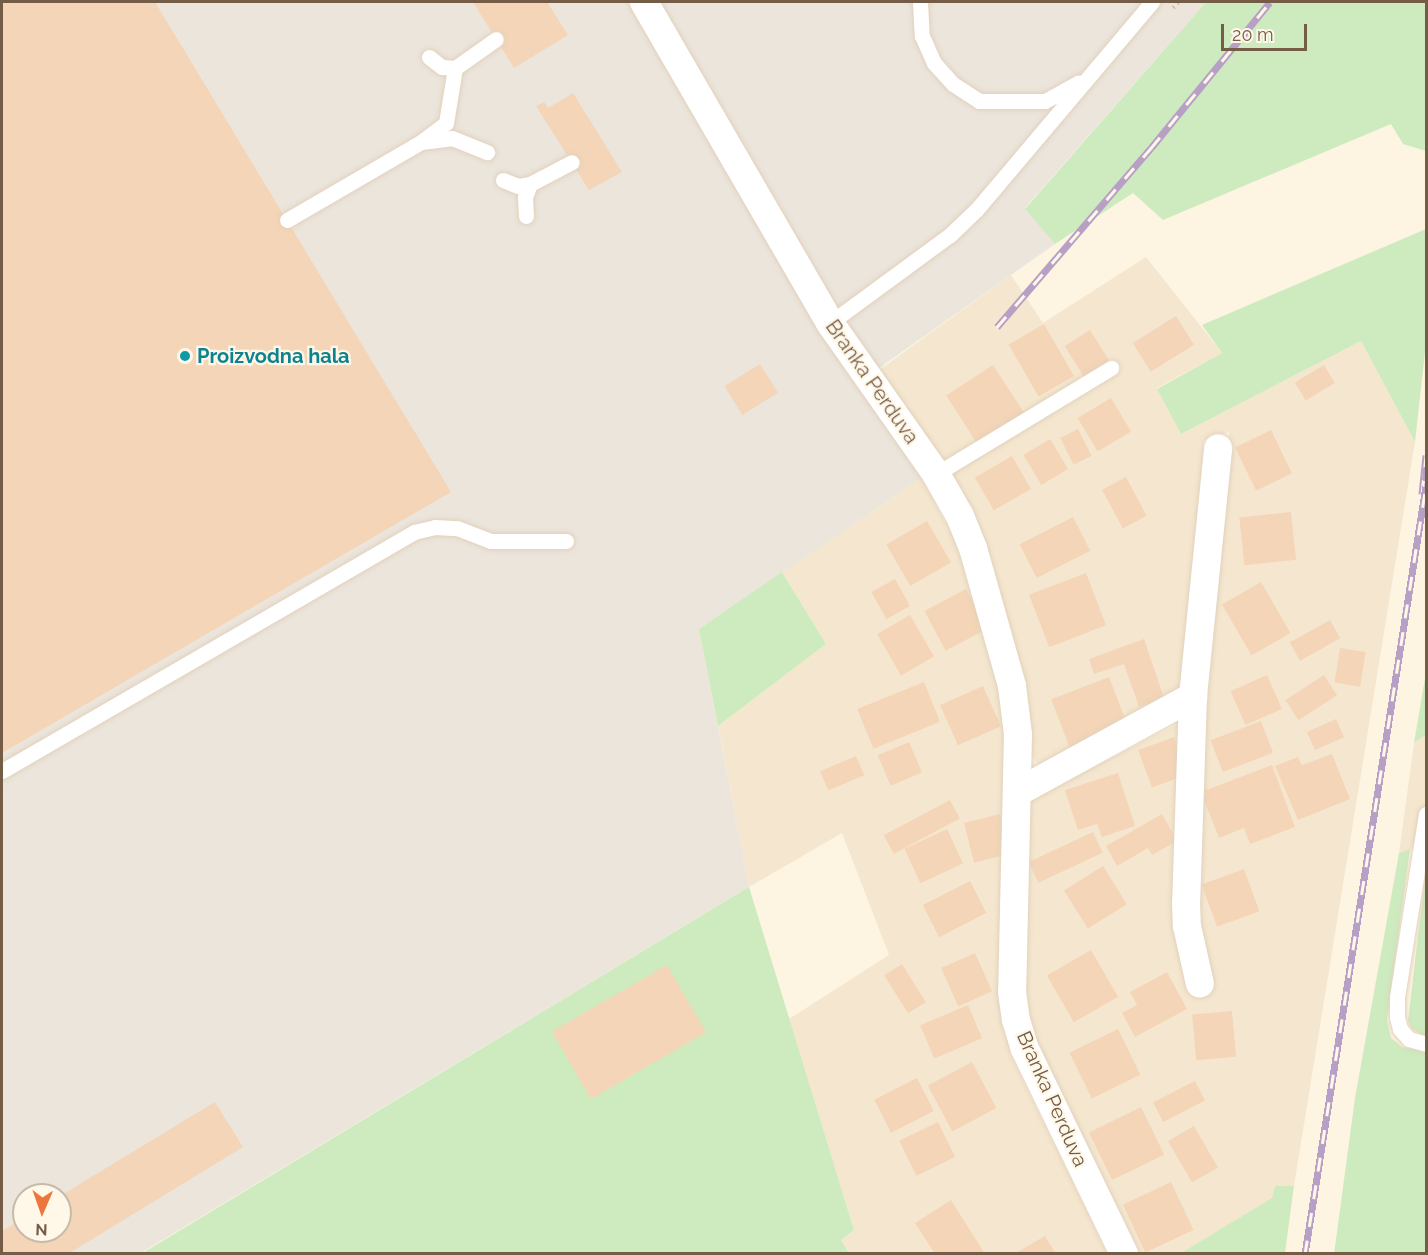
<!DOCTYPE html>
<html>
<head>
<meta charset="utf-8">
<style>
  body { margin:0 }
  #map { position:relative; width:1428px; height:1255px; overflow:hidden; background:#fdf5e1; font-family:Raleway,sans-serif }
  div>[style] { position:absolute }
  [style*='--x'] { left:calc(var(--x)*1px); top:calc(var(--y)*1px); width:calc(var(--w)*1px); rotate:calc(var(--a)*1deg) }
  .residential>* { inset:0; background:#f5e7cf }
  .industrial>* { inset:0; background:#ebe5dc }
  .green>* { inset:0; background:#cdebbf }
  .building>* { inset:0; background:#f4d5b7; transform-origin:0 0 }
  .path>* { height:4px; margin-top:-2px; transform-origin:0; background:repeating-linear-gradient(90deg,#d8b89a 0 1.5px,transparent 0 6px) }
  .roads { filter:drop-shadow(0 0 2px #e2d1bc) drop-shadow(0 0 2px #e2d1bc) }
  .service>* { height:15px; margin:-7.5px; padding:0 7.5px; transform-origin:7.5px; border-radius:7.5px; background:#fff }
  .minor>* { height:28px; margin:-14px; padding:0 14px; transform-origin:14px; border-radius:14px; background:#fff }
  .rail>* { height:7px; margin-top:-3.5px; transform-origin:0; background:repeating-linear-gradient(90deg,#fff8e8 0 14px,#b89fc6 0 28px); box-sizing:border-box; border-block:2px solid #b89fc6 }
  .dots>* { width:16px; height:16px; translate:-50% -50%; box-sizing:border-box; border:3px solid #fff8e8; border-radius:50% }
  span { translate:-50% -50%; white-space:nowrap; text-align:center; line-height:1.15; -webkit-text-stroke:4.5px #fff8e8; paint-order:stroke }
  .culture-label { font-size:20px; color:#0d838f; font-weight:700 }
  .left { translate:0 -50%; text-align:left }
  .street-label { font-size:20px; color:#755c47 }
  .frame { position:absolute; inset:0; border:3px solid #755c47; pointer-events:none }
  .north { position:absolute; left:12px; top:1183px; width:60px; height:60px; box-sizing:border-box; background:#fff8e8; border:2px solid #c8baa8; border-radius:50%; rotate:182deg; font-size:16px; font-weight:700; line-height:24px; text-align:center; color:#755c47 }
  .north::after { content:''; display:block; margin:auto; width:21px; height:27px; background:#ed763f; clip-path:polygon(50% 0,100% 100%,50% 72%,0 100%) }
  .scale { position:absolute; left:1221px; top:24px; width:86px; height:27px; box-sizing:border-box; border:3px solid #755c47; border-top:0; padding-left:8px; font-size:18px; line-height:21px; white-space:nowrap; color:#755c47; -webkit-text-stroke:4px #fff8e8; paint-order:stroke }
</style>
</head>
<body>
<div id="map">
  <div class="residential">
    <i style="clip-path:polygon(1146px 257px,1222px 353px,1157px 388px,1181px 434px,1361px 341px,1415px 442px,1294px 1186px,1275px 1186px,1273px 1198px,1181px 1253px,1135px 1253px,1031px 1038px,1023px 1000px,1028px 812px,1033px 798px,1184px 721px,1180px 939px,1190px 995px,1213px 986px,1195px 920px,1202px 700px,1229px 432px,1204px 440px,1183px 692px,1039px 766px,1029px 751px,1030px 707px,1017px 659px,879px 370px,1011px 275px,1043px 323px)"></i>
    <i style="clip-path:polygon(921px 478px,963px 555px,1002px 692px,1005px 786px,1004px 1020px,1011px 1057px,1107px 1253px,850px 1253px,841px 1240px,854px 1230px,789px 1019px,889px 955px,842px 833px,749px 887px,718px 726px,826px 644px,782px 572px)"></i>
    <i style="clip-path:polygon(1426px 735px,1426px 844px,1399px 853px,1414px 743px)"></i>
  </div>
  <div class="industrial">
    <i style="clip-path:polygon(evenodd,2px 2px,1206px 2px,1025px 208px,1055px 244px,858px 383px,921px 478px,699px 629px,749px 887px,141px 1253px,2px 1254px,2px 2px,24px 1195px,60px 1195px,60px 1231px,24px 1231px,24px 1195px)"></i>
  </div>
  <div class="green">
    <i style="clip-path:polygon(1206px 2px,1426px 2px,1426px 151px,1403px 144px,1391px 124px,1163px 220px,1133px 193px,1055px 244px,1025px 209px)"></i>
    <i style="clip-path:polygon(1426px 229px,1426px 343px,1415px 442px,1361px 341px,1181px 434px,1157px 389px,1222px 353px,1202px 325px)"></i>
    <i style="clip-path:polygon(782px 572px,826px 644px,718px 726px,699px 629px)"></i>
    <i style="clip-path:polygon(1426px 672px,1426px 735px,1414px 743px)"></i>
    <i style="clip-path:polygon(1410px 849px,1387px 1020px,1391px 1038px,1402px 1047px,1426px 1051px,1426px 1253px,1334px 1254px,1355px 1098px,1399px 853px)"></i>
    <i style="clip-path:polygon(1426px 870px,1426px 1037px,1412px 1029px,1408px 1021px)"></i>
    <i style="clip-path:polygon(749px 887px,854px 1230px,841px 1240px,850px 1254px,141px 1254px)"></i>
    <i style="clip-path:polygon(1275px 1186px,1294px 1186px,1285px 1253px,1181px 1253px,1272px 1198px)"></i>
  </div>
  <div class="building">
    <i style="clip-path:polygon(2px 2px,155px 2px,451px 492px,2px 753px)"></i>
    <i style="clip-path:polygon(473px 2px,547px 2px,568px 35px,514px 68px)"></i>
    <i style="clip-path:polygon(573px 93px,622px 172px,589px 190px,536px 106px,544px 102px,548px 108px)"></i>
    <i style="left:1176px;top:316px;width:34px;height:51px;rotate:58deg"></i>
    <i style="left:1044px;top:324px;width:60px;height:41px;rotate:60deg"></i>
    <i style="left:1090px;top:330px;width:36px;height:30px;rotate:58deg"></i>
    <i style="left:760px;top:364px;width:34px;height:42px;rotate:58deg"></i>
    <i style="left:993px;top:365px;width:60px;height:56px;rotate:57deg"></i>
    <i style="left:1324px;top:365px;width:21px;height:34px;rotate:59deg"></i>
    <i style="left:1111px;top:398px;width:39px;height:39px;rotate:59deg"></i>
    <i style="left:1078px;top:429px;width:30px;height:20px;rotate:63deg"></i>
    <i style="left:1271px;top:430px;width:48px;height:40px;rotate:64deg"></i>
    <i style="left:1050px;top:439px;width:35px;height:31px;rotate:59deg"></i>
    <i style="left:1012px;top:456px;width:38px;height:43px;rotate:60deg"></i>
    <i style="left:1126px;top:477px;width:44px;height:27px;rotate:62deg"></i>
    <i style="left:1291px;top:512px;width:48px;height:52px;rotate:84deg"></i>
    <i style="left:1073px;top:517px;width:38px;height:60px;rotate:63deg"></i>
    <i style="left:927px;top:521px;width:48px;height:47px;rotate:60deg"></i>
    <i style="left:1086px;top:573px;width:56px;height:61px;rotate:69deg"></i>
    <i style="left:895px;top:579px;width:31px;height:27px;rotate:61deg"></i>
    <i style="left:1261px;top:582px;width:59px;height:45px;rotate:60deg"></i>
    <i style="left:966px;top:589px;width:45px;height:47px;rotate:62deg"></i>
    <i style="left:910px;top:615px;width:48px;height:38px;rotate:60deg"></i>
    <i style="left:1330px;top:620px;width:21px;height:46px;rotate:61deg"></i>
    <i style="clip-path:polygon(1144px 639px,1164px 698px,1139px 707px,1124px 664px,1094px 674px,1089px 659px)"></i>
    <i style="left:1340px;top:648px;width:26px;height:35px;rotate:9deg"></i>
    <i style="left:1267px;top:675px;width:37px;height:40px;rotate:66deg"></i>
    <i style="left:1324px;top:675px;width:24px;height:46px;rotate:57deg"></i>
    <i style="left:1109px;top:677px;width:55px;height:62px;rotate:69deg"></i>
    <i style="left:924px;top:682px;width:43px;height:72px;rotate:68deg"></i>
    <i style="left:983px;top:686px;width:44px;height:47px;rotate:66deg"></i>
    <i style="left:1336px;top:719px;width:20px;height:32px;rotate:66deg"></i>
    <i style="left:1261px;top:721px;width:34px;height:54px;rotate:69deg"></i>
    <i style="left:1174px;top:737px;width:40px;height:38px;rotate:70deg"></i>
    <i style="left:909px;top:742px;width:33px;height:34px;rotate:67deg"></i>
    <i style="clip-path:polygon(1332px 754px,1350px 799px,1298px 820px,1275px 766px,1298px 757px,1302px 765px)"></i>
    <i style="left:856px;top:756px;width:21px;height:39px;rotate:67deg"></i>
    <i style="clip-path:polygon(1272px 765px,1295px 827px,1250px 844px,1244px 828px,1219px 838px,1201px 792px)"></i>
    <i style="clip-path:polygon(1118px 773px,1135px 826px,1102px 837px,1097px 824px,1078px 830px,1065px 790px)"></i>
    <i style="left:950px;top:800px;width:21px;height:75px;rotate:62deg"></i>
    <i style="left:1000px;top:814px;width:41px;height:37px;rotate:76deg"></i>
    <i style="clip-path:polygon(1162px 814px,1177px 841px,1152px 855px,1148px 848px,1117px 866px,1106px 846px)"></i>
    <i style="left:947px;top:829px;width:38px;height:47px;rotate:65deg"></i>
    <i style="left:1093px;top:832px;width:23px;height:71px;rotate:65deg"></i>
    <i style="left:1103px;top:866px;width:45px;height:46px;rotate:58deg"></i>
    <i style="left:1244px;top:869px;width:45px;height:45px;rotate:70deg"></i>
    <i style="left:970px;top:881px;width:36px;height:53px;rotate:63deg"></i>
    <i style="left:1091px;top:950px;width:54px;height:51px;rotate:60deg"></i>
    <i style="left:975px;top:953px;width:42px;height:37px;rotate:66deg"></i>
    <i style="left:902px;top:964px;width:45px;height:21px;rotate:58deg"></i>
    <i style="left:667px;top:965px;width:78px;height:133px;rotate:60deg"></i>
    <i style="clip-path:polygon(1167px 972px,1187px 1009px,1135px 1037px,1122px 1013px,1137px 1005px,1130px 992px)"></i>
    <i style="left:968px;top:1005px;width:36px;height:52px;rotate:67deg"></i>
    <i style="left:1232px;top:1011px;width:46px;height:40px;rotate:85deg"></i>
    <i style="left:1118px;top:1029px;width:51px;height:54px;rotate:64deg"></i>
    <i style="left:972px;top:1062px;width:52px;height:50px;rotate:62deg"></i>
    <i style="left:917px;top:1078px;width:37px;height:48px;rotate:63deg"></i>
    <i style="left:1195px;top:1081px;width:22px;height:47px;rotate:63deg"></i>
    <i style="clip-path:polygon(215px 1102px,243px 1147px,68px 1254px,2px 1254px,2px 1231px,24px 1218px,24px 1231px,60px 1231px,60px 1196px)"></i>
    <i style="left:1141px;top:1107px;width:53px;height:58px;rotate:64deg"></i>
    <i style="left:938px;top:1122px;width:39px;height:43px;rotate:64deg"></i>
    <i style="left:1194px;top:1126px;width:48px;height:30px;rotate:60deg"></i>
    <i style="left:1171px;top:1182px;width:53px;height:53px;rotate:65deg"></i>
    <i style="clip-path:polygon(951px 1200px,985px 1254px,935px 1254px,915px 1223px)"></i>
    <i style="clip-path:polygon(1045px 1236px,1056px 1254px,1014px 1254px)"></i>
  </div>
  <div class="path">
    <i style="--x:1173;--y:8;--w:8;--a:-45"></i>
  </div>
  <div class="roads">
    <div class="service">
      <i style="--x:920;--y:2;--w:34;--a:87"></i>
      <i style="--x:922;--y:36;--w:30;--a:66"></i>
      <i style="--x:934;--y:63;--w:28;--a:48"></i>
      <i style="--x:953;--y:84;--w:31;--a:33"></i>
      <i style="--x:979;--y:101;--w:66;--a:0"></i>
      <i style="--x:1045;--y:101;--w:38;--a:-29"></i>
      <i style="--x:429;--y:57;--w:16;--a:38"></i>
      <i style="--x:442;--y:67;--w:13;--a:4"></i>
      <i style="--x:421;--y:142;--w:31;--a:-7"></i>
      <i style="--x:452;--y:138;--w:38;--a:22"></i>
      <i style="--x:503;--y:180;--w:16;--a:22"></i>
      <i style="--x:518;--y:186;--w:12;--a:-9"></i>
      <i style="--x:526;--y:216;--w:19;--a:-93"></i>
      <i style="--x:525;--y:197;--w:14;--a:-69"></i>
      <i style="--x:530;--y:184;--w:47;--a:-27.6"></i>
      <i style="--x:287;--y:220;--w:155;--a:-30.2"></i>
      <i style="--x:421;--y:142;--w:31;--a:-37"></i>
      <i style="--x:446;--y:123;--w:56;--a:-80.7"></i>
      <i style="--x:455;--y:68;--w:50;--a:-35.3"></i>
      <i style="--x:830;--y:323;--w:149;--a:-36.3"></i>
      <i style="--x:950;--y:235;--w:37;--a:-44"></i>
      <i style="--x:977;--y:209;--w:271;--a:-49.8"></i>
      <i style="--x:936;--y:474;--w:205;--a:-31.2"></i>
      <i style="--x:2;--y:771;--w:476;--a:-30.1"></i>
      <i style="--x:414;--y:532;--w:22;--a:-13"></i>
      <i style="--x:435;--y:527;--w:22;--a:3"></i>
      <i style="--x:457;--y:528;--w:36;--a:21"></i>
      <i style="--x:491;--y:541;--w:75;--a:0"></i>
      <i style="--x:1426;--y:814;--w:186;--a:99"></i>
      <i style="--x:1397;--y:998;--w:19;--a:90"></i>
      <i style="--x:1397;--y:1017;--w:12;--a:76"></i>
      <i style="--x:1400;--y:1029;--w:13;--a:48"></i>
      <i style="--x:1409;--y:1039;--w:18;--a:16"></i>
    </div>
    <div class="minor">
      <i style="--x:644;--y:2;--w:371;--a:59.9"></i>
      <i style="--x:830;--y:323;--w:184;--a:54.9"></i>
      <i style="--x:936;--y:474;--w:48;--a:60.3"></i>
      <i style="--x:960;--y:516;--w:35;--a:68"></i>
      <i style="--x:973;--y:548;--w:143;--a:74.2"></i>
      <i style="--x:1012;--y:686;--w:48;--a:82.9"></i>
      <i style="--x:1018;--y:734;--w:258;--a:91.3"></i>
      <i style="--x:1012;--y:992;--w:28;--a:82"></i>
      <i style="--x:1016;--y:1020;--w:30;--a:73"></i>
      <i style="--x:1025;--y:1049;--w:228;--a:64.2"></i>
      <i style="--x:1193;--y:696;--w:206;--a:91.9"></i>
      <i style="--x:1186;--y:902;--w:24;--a:88"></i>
      <i style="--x:1187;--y:926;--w:59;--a:77.4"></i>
      <i style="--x:1018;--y:792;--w:200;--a:-28.7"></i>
      <i style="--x:1193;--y:696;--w:249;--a:-84.2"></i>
    </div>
  </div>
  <div class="rail">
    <i style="--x:997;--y:327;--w:236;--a:-49.3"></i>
    <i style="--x:1151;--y:148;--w:188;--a:-50.8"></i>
    <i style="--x:1422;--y:494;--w:39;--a:-84"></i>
    <i style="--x:1305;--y:1254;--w:777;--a:-81.05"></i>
  </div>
  <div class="dots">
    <i style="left:185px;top:356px;background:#0f9aa8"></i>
  </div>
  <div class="culture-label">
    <span class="left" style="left:197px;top:356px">Proizvodna hala</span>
  </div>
  <div class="street-label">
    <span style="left:872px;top:382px;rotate:55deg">Branka Perduva</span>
    <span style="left:1052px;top:1099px;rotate:66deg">Branka Perduva</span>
  </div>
  <div class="frame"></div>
  <div class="north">N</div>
  <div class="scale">20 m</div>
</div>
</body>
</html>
